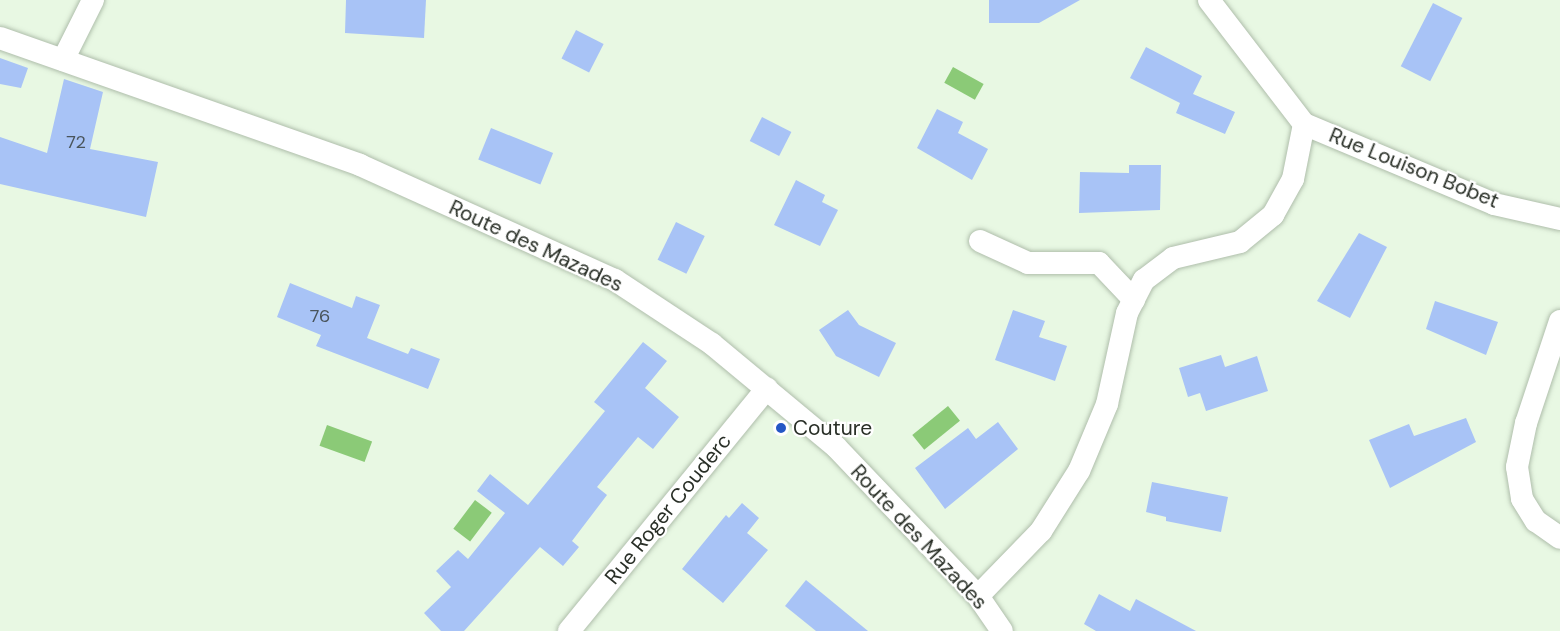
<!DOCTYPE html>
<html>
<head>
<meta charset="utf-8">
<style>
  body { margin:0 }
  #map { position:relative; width:1560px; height:631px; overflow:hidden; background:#e8f8e3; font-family:"DM Sans",sans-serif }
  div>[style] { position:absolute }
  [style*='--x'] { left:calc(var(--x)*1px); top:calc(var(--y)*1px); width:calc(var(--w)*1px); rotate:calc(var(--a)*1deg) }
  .water>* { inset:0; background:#8bca77; transform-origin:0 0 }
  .building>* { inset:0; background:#a8c3f6; transform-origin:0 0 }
  .roads { filter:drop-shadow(0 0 2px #afbeab) drop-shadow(0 0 2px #afbeab) }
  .street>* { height:22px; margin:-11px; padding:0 11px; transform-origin:11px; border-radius:11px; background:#fff }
  .dots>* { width:16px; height:16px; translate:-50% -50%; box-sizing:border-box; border:3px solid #fff; border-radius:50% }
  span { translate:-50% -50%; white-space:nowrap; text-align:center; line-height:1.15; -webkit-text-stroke:4.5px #fff; paint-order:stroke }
  .number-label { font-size:18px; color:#49545b }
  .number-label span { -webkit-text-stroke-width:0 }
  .street-label { font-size:21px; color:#292f27 }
  .poi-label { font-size:21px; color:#292f27 }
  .left { translate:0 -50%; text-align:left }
</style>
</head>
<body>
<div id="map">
  <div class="water">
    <i style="left:953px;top:67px;width:35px;height:18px;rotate:29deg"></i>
    <i style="left:948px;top:406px;width:19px;height:46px;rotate:51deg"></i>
    <i style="left:327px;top:425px;width:48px;height:22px;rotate:20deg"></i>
    <i style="left:475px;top:500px;width:21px;height:36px;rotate:37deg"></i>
  </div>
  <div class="building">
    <i style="clip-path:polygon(346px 0,426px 0,424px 38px,345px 33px)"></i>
    <i style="clip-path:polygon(989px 0,1080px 0,1039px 23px,989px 23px)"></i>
    <i style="left:1433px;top:3px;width:33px;height:71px;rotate:27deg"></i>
    <i style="left:576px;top:30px;width:31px;height:32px;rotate:27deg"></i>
    <i style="clip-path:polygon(1146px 47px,1202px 76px,1193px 94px,1235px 112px,1225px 134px,1176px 113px,1180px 103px,1130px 78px)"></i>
    <i style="clip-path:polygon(0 58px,28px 68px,21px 88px,0 84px)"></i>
    <i style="clip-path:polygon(64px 79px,103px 92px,90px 149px,158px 162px,146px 217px,0 184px,0 137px,47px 153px)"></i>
    <i style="clip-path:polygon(937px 109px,963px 122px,958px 133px,988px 149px,972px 180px,917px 148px)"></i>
    <i style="left:762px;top:117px;width:33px;height:27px;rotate:27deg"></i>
    <i style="left:491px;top:128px;width:67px;height:34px;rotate:22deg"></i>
    <i style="clip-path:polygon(1129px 165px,1161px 165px,1160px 210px,1079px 213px,1080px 172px,1129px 173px)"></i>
    <i style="clip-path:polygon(796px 180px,825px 195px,822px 202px,838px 210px,820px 246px,774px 225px)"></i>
    <i style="left:676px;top:222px;width:32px;height:42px;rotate:26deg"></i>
    <i style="clip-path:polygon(1359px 233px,1387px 247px,1350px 318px,1317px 301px)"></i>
    <i style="clip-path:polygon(290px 283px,352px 308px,356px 296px,380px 305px,367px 338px,408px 354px,411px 348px,440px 359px,428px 389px,316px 346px,321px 335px,277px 317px)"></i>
    <i style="clip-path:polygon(1435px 301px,1498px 322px,1486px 355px,1426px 329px)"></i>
    <i style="clip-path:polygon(848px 310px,859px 325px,896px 343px,879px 377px,836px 356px,819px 330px)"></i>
    <i style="clip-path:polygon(1013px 310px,1045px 321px,1039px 337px,1067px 346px,1055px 381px,995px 360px)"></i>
    <i style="clip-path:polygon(643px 342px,667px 361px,645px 388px,679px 417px,653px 449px,638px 437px,597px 487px,607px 495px,572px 541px,579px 547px,563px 566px,540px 547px,464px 631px,441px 631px,424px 613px,451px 587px,436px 571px,458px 550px,468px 559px,505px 513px,477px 491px,490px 474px,528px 505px,605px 411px,594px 402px)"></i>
    <i style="clip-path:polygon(1221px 355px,1225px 367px,1257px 356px,1268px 391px,1206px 411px,1200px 393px,1188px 397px,1179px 368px)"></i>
    <i style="clip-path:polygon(1466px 418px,1476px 442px,1390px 488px,1369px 440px,1409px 424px,1414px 436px)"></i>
    <i style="clip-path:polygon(998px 422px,1018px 449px,945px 509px,915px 468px,968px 428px,976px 439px)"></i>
    <i style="clip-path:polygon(1152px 482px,1228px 497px,1221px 532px,1166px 521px,1166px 517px,1146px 512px)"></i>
    <i style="clip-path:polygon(742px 503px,759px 518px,747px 533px,768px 550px,723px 603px,682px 569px,726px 515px,729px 518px)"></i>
    <i style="clip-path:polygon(806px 580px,868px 631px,816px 631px,785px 606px)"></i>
    <i style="clip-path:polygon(1099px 594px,1130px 611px,1136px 599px,1196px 631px,1096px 631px,1084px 624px)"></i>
  </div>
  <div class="roads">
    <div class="street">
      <i style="--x:0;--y:38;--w:382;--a:19.4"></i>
      <i style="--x:360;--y:165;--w:280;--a:24.3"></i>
      <i style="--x:615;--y:280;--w:116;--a:33.4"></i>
      <i style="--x:712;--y:344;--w:161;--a:39.7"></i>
      <i style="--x:836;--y:447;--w:206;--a:46.4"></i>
      <i style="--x:978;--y:596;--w:42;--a:55.6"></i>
      <i style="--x:63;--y:60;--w:67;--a:-63.4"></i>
      <i style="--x:1304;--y:124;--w:206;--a:22.8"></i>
      <i style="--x:1494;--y:204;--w:68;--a:12.8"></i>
      <i style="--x:980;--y:241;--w:53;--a:24.6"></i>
      <i style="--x:1028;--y:263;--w:71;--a:0"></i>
      <i style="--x:1099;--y:263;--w:51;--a:46.6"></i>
      <i style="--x:1560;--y:321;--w:108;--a:108.4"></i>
      <i style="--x:1526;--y:423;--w:45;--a:101.6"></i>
      <i style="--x:1517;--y:467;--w:32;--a:81"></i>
      <i style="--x:1522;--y:499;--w:26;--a:58"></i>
      <i style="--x:1536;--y:521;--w:29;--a:35"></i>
      <i style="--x:978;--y:596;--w:91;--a:-45.9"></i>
      <i style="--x:1041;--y:531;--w:71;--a:-57.7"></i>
      <i style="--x:1079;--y:471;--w:73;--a:-67.3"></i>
      <i style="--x:1107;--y:404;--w:93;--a:-77.6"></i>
      <i style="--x:1127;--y:313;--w:37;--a:-63"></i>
      <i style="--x:1144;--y:280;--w:36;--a:-37"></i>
      <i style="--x:1173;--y:258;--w:69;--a:-13.4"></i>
      <i style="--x:1240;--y:242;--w:43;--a:-39.3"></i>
      <i style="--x:1273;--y:215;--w:41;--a:-60.9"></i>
      <i style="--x:1293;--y:179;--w:56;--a:-78.7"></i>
      <i style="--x:1304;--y:124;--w:156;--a:-127.5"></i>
      <i style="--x:569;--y:631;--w:313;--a:-50.8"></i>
    </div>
  </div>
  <div class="dots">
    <i style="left:781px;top:428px;background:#2457c5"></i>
  </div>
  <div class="number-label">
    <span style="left:76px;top:142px">72</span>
    <span style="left:320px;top:316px">76</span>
  </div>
  <div class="street-label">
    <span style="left:1414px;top:168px;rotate:22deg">Rue Louison Bobet</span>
    <span style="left:536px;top:246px;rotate:25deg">Route des Mazades</span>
    <span style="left:668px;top:509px;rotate:-51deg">Rue Roger Couderc</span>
    <span style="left:919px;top:537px;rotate:47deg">Route des Mazades</span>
  </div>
  <div class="poi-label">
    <span class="left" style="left:793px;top:428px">Couture</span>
  </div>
</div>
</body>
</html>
